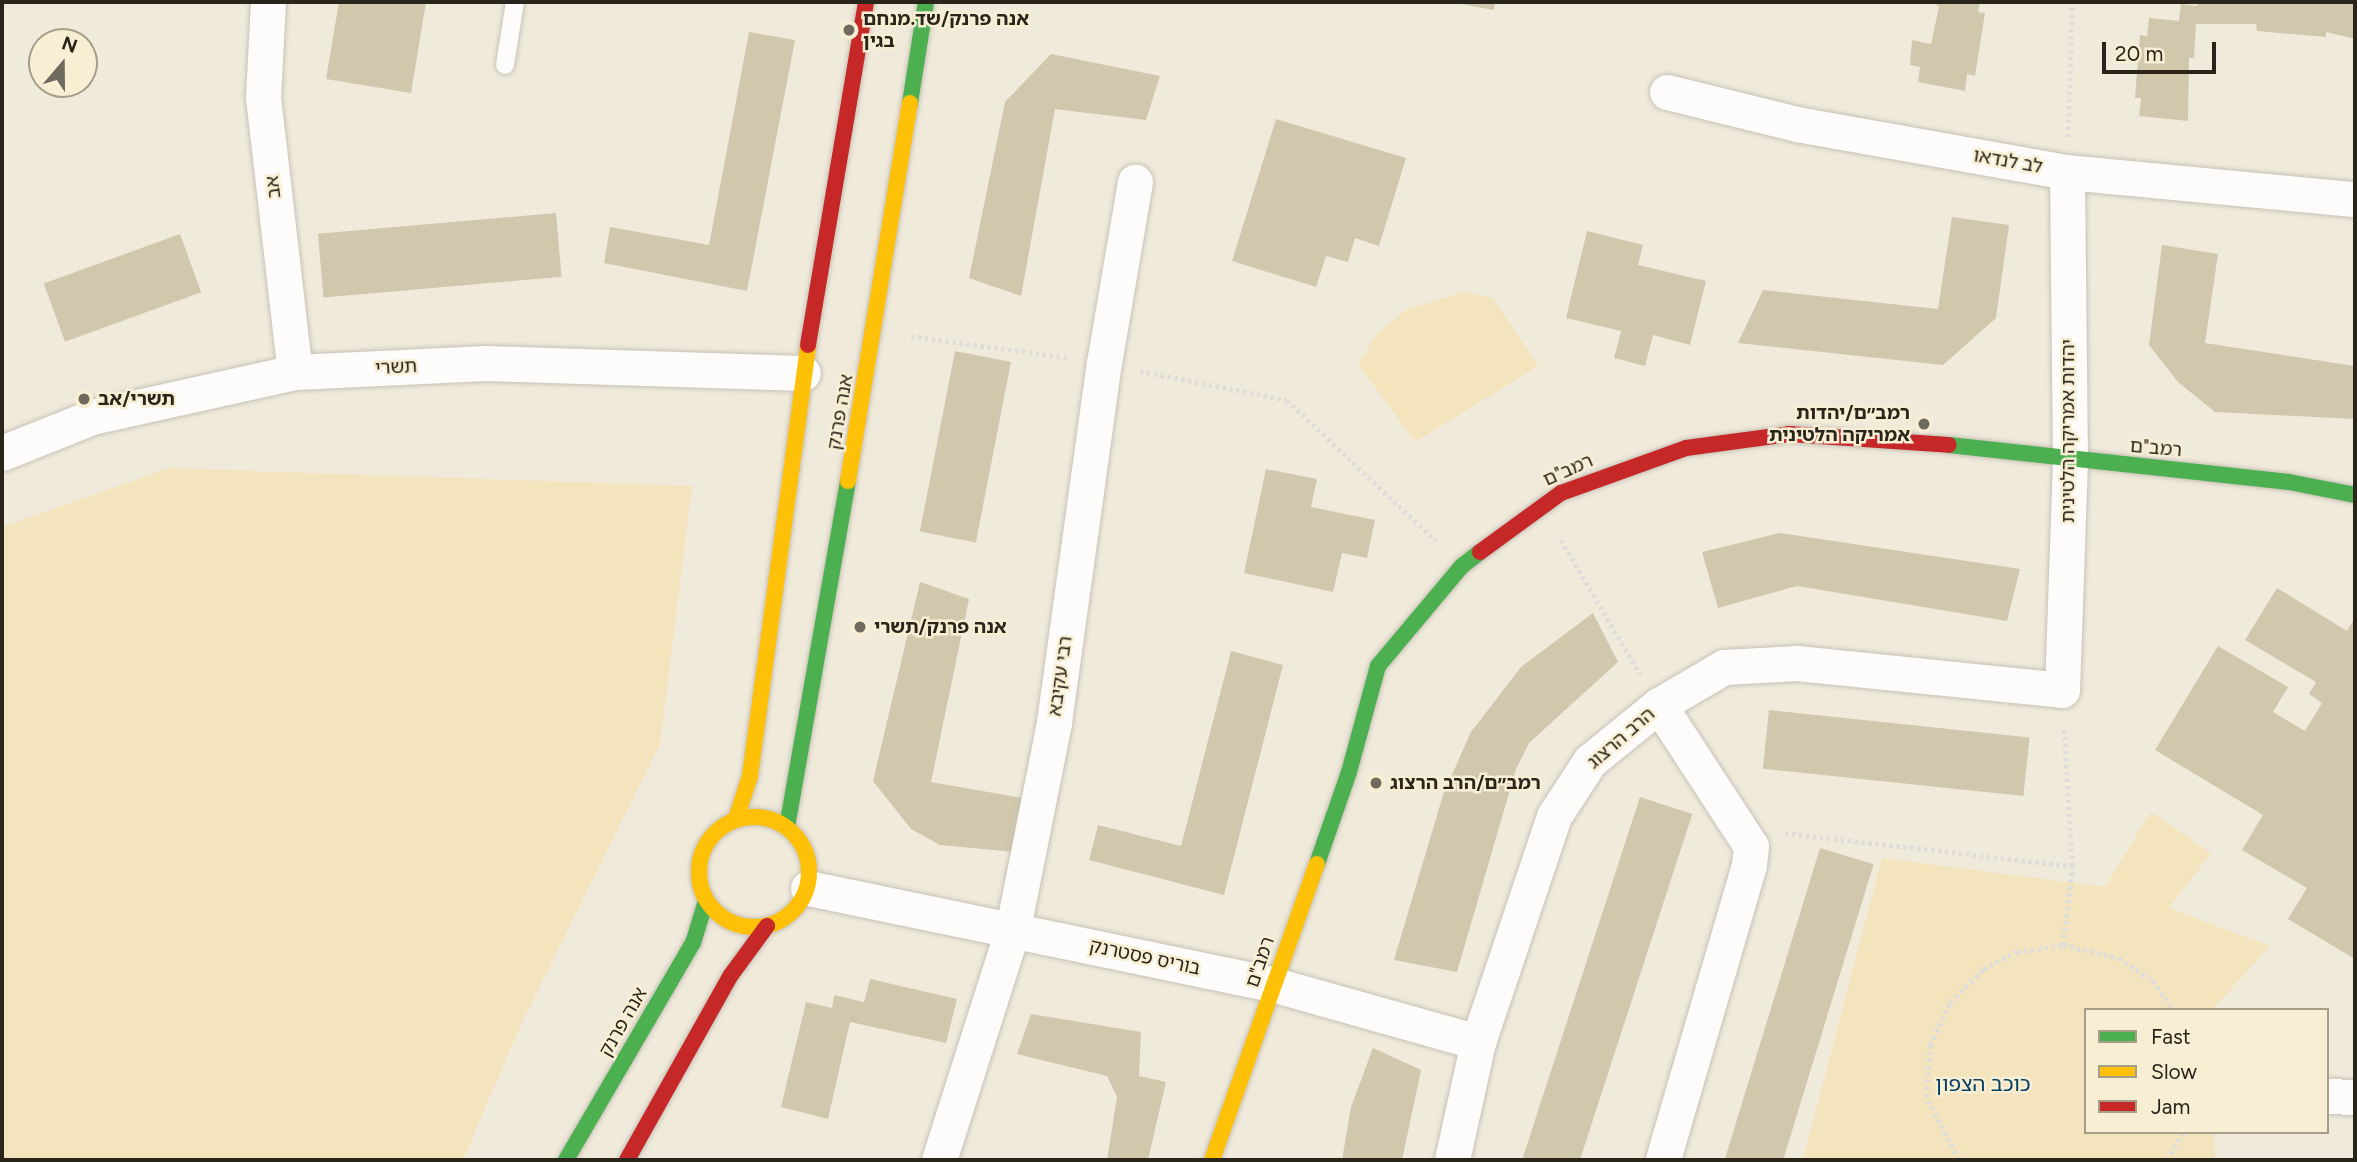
<!DOCTYPE html>
<html>
<head>
<meta charset="utf-8">
<style>
  body { margin:0 }
  #map { position:relative; width:2357px; height:1162px; overflow:hidden; background:#f0eadb; font-family:Figtree,"Noto Sans Hebrew",sans-serif }
  div>[style] { position:absolute }
  [style*='--x'] { left:calc(var(--x)*1px); top:calc(var(--y)*1px); width:calc(var(--w)*1px); rotate:calc(var(--a)*1deg) }
  .green>* { inset:0; background:#f3e4be }
  .building>* { inset:0; background:#d0c7ac; transform-origin:0 0 }
  .path>* { height:4.5px; margin-top:-2.25px; transform-origin:0; background:repeating-linear-gradient(90deg,#dfddd9 0 3.5px,transparent 0 7px) }
  .roads { filter:drop-shadow(0 0 2px #c7c2b7) drop-shadow(0 0 2px #c7c2b7) }
  .lane>* { height:18px; margin:-9px; padding:0 9px; transform-origin:9px; border-radius:9px; background:#fdfcfa }
  .street>* { height:35px; margin:-17.5px; padding:0 17.5px; transform-origin:17.5px; border-radius:17.5px; background:#fdfcfa }
  .fast>* { height:16px; margin:-8px; padding:0 8px; transform-origin:8px; border-radius:8px; background:#4caf50 }
  .slow>* { height:16px; margin:-8px; padding:0 8px; transform-origin:8px; border-radius:8px; background:#ffc107 }
  .slow>.ring { margin:-8px; padding:0; box-sizing:content-box; background:none; border:16px solid #ffc107; border-radius:50% }
  .jam>* { height:16px; margin:-8px; padding:0 8px; transform-origin:8px; border-radius:8px; background:#c62828 }
  .dots>* { width:19px; height:19px; translate:-50% -50%; box-sizing:border-box; border:4px solid #f8eed3; border-radius:50% }
  span { translate:-50% -50%; white-space:nowrap; text-align:center; line-height:1.15; -webkit-text-stroke:5px #f8eed3; paint-order:stroke }
  .poi-label { font-size:19px; color:#29251b; font-weight:700 }
  .left { translate:0 -50%; text-align:left }
  .right { translate:-100% -50%; text-align:right }
  .street-label { font-size:19px; color:#29251b }
  .neighbourhood-label { font-size:21px; color:#054062 }
  .frame { position:absolute; inset:0; border:4px solid #29251b; pointer-events:none }
  .legend { position:absolute; left:2084px; top:1008px; width:245px; height:126px; box-sizing:border-box; background:#f8eed3; border:2px solid #a59e89; margin:0; padding:9px 12px; list-style:none; font-size:21px; color:#29251b }
  .legend li { display:flex; align-items:center; gap:14px; height:35px }
  .legend b { width:35px; border:2px solid #a59e89 }
  .north { position:absolute; left:28px; top:28px; width:70px; height:70px; box-sizing:border-box; background:#f8eed3; border:2px solid #a59e89; border-radius:50%; rotate:20deg; font-size:19px; font-weight:700; line-height:28px; text-align:center; color:#29251b }
  .north::after { content:''; display:block; margin:auto; width:24px; height:32px; background:#6f6a5e; clip-path:polygon(50% 0,100% 100%,50% 72%,0 100%) }
  .scale { position:absolute; left:2102px; top:42px; width:114px; height:32px; box-sizing:border-box; border:4px solid #29251b; border-top:0; padding-left:9px; font-size:21px; line-height:24px; white-space:nowrap; color:#29251b; -webkit-text-stroke:5px #f8eed3; paint-order:stroke }
</style>
</head>
<body>
<div id="map">
  <div class="green">
    <i style="clip-path:polygon(1463px 292px,1493px 298px,1538px 366px,1415px 442px,1358px 364px,1378px 333px,1406px 310px)"></i>
    <i style="clip-path:polygon(170px 468px,692px 486px,660px 744px,521px 1024px,463px 1160px,2px 1160px,2px 527px)"></i>
    <i style="clip-path:polygon(2151px 812px,2211px 853px,2169px 908px,2270px 946px,2212px 1010px,2086px 1010px,2086px 1132px,2214px 1132px,2215px 1160px,1803px 1160px,1882px 858px,2105px 887px)"></i>
  </div>
  <div class="building">
    <i style="clip-path:polygon(339px 2px,426px 2px,411px 93px,326px 79px)"></i>
    <i style="clip-path:polygon(1450px 2px,1495px 2px,1494px 10px)"></i>
    <i style="clip-path:polygon(1934px 2px,1980px 2px,1978px 12px,1985px 13px,1975px 76px,1967px 74px,1965px 91px,1918px 82px,1920px 67px,1910px 65px,1912px 40px,1931px 44px,1939px 7px)"></i>
    <i style="clip-path:polygon(2198px 2px,2355px 2px,2355px 39px,2326px 32px,2326px 37px,2257px 31px,2256px 24px,2196px 24px,2194px 58px,2189px 58px,2188px 121px,2139px 116px,2141px 98px,2135px 98px,2140px 35px,2147px 36px,2149px 18px,2179px 21px,2181px 4px,2197px 6px)"></i>
    <i style="clip-path:polygon(749px 32px,795px 40px,747px 291px,604px 263px,610px 227px,709px 245px)"></i>
    <i style="clip-path:polygon(1051px 54px,1160px 76px,1146px 120px,1055px 109px,1021px 296px,969px 278px,1005px 102px)"></i>
    <i style="clip-path:polygon(1276px 119px,1406px 158px,1379px 246px,1355px 238px,1348px 262px,1326px 256px,1316px 287px,1232px 261px)"></i>
    <i style="left:556px;top:213px;width:64px;height:239px;rotate:85deg"></i>
    <i style="clip-path:polygon(1952px 217px,2009px 225px,1996px 318px,1943px 365px,1738px 343px,1763px 290px,1938px 309px)"></i>
    <i style="clip-path:polygon(1587px 231px,1643px 245px,1638px 265px,1706px 281px,1690px 345px,1653px 335px,1645px 366px,1614px 358px,1621px 331px,1566px 318px)"></i>
    <i style="left:180px;top:234px;width:62px;height:145px;rotate:70deg"></i>
    <i style="clip-path:polygon(2162px 245px,2218px 254px,2205px 343px,2355px 366px,2355px 419px,2215px 412px,2178px 382px,2149px 345px)"></i>
    <i style="left:955px;top:351px;width:57px;height:184px;rotate:11deg"></i>
    <i style="clip-path:polygon(1266px 469px,1317px 479px,1311px 507px,1375px 520px,1367px 558px,1342px 553px,1333px 592px,1244px 573px)"></i>
    <i style="clip-path:polygon(1780px 533px,2020px 569px,2007px 621px,1797px 586px,1718px 608px,1702px 552px)"></i>
    <i style="clip-path:polygon(920px 582px,969px 599px,931px 782px,1023px 798px,1014px 852px,940px 845px,911px 829px,873px 781px)"></i>
    <i style="clip-path:polygon(2277px 588px,2347px 631px,2355px 617px,2355px 959px,2288px 919px,2307px 888px,2242px 850px,2263px 815px,2155px 750px,2218px 646px,2288px 687px,2273px 712px,2305px 731px,2322px 703px,2309px 694px,2316px 682px,2245px 640px)"></i>
    <i style="clip-path:polygon(1593px 613px,1618px 662px,1529px 743px,1516px 769px,1457px 972px,1394px 960px,1443px 795px,1471px 732px,1521px 667px)"></i>
    <i style="clip-path:polygon(1231px 651px,1283px 665px,1224px 895px,1089px 860px,1098px 825px,1181px 846px)"></i>
    <i style="left:1769px;top:710px;width:262px;height:59px;rotate:6deg"></i>
    <i style="left:1640px;top:797px;width:55px;height:381px;rotate:18deg"></i>
    <i style="left:1820px;top:848px;width:56px;height:325px;rotate:17deg"></i>
    <i style="clip-path:polygon(870px 979px,957px 999px,946px 1043px,850px 1022px,828px 1119px,781px 1107px,806px 1002px,832px 1008px,834px 995px,864px 1002px)"></i>
    <i style="clip-path:polygon(1031px 1014px,1141px 1032px,1139px 1076px,1166px 1082px,1148px 1160px,1107px 1160px,1117px 1097px,1107px 1076px,1017px 1054px)"></i>
    <i style="clip-path:polygon(1373px 1048px,1421px 1070px,1402px 1160px,1342px 1160px,1351px 1107px)"></i>
  </div>
  <div class="path">
    <i style="--x:2068;--y:137;--w:135;--a:-88.3"></i>
    <i style="--x:911;--y:336;--w:160;--a:7.9"></i>
    <i style="--x:1140;--y:371;--w:150;--a:11.2"></i>
    <i style="--x:1287;--y:400;--w:205;--a:43.4"></i>
    <i style="--x:1561;--y:540;--w:156;--a:59.5"></i>
    <i style="--x:1785;--y:833;--w:289;--a:6.6"></i>
    <i style="--x:2063;--y:945;--w:80;--a:-83.5"></i>
    <i style="--x:2072;--y:866;--w:140;--a:-93.3"></i>
    <i style="--x:1959;--y:1160;--w:71;--a:-117.6"></i>
    <i style="--x:1926;--y:1097;--w:52;--a:-85.6"></i>
    <i style="--x:1930;--y:1045;--w:47;--a:-65.1"></i>
    <i style="--x:1950;--y:1002;--w:47;--a:-45"></i>
    <i style="--x:1983;--y:969;--w:38;--a:-27"></i>
    <i style="--x:2017;--y:952;--w:47;--a:-8.7"></i>
    <i style="--x:2063;--y:945;--w:57;--a:13.1"></i>
    <i style="--x:2119;--y:958;--w:41;--a:34.1"></i>
    <i style="--x:2153;--y:981;--w:36;--a:54"></i>
    <i style="--x:2167;--y:1160;--w:32;--a:-60"></i>
  </div>
  <div class="roads">
    <div class="lane">
      <i style="--x:505;--y:65;--w:64;--a:-81"></i>
    </div>
    <div class="street">
      <i style="--x:268;--y:2;--w:95;--a:93"></i>
      <i style="--x:263;--y:97;--w:277;--a:83.4"></i>
      <i style="--x:1667;--y:92;--w:134;--a:13.8"></i>
      <i style="--x:1797;--y:124;--w:274;--a:10.1"></i>
      <i style="--x:2067;--y:172;--w:289;--a:5.4"></i>
      <i style="--x:2;--y:453;--w:97;--a:-21.8"></i>
      <i style="--x:92;--y:417;--w:208;--a:-12.5"></i>
      <i style="--x:295;--y:372;--w:191;--a:-2.7"></i>
      <i style="--x:486;--y:363;--w:317;--a:1.8"></i>
      <i style="--x:1659;--y:705;--w:168;--a:56.9"></i>
      <i style="--x:1751;--y:846;--w:19;--a:96"></i>
      <i style="--x:1749;--y:865;--w:307;--a:106.3"></i>
      <i style="--x:808;--y:888;--w:477;--a:11.7"></i>
      <i style="--x:1275;--y:985;--w:211;--a:15.7"></i>
      <i style="--x:2327;--y:1096;--w:28;--a:2"></i>
      <i style="--x:939;--y:1160;--w:244;--a:-72.3"></i>
      <i style="--x:1013;--y:928;--w:210;--a:-78.7"></i>
      <i style="--x:1054;--y:722;--w:362;--a:-82.1"></i>
      <i style="--x:1104;--y:363;--w:184;--a:-80.3"></i>
      <i style="--x:1452;--y:1160;--w:121;--a:-77.6"></i>
      <i style="--x:1478;--y:1042;--w:238;--a:-71.4"></i>
      <i style="--x:1554;--y:816;--w:66;--a:-56.8"></i>
      <i style="--x:1590;--y:761;--w:89;--a:-39.1"></i>
      <i style="--x:1659;--y:705;--w:75;--a:-30.3"></i>
      <i style="--x:1724;--y:667;--w:73;--a:-3.1"></i>
      <i style="--x:1797;--y:663;--w:266;--a:5.8"></i>
      <i style="--x:2062;--y:690;--w:229;--a:-88"></i>
      <i style="--x:2070;--y:461;--w:289;--a:-90.6"></i>
    </div>
    <div class="fast">
      <i style="--x:910;--y:103;--w:102;--a:-81"></i>
      <i style="--x:1949;--y:445;--w:342;--a:6.2"></i>
      <i style="--x:2289;--y:482;--w:67;--a:11.1"></i>
      <i style="--x:787;--y:827;--w:351;--a:-80"></i>
      <i style="--x:1317;--y:864;--w:97;--a:-70.8"></i>
      <i style="--x:1349;--y:772;--w:110;--a:-74.7"></i>
      <i style="--x:1378;--y:666;--w:131;--a:-50"></i>
      <i style="--x:1462;--y:566;--w:23;--a:-38"></i>
      <i style="--x:566;--y:1160;--w:251;--a:-59.7"></i>
      <i style="--x:693;--y:943;--w:44;--a:-72.8"></i>
    </div>
    <div class="slow">
      <i style="--x:848;--y:481;--w:383;--a:-80.7"></i>
      <i class="ring" style="left:699px;top:817px;width:94px;height:94px"></i>
      <i style="--x:736;--y:819;--w:45;--a:-72"></i>
      <i style="--x:750;--y:776;--w:435;--a:-82.3"></i>
      <i style="--x:1212;--y:1160;--w:314;--a:-70.5"></i>
    </div>
    <div class="jam">
      <i style="--x:808;--y:345;--w:348;--a:-80.4"></i>
      <i style="--x:1480;--y:552;--w:100;--a:-36.1"></i>
      <i style="--x:1561;--y:493;--w:133;--a:-19.8"></i>
      <i style="--x:1686;--y:448;--w:104;--a:-7.7"></i>
      <i style="--x:1789;--y:434;--w:160;--a:3.9"></i>
      <i style="--x:627;--y:1160;--w:212;--a:-60.7"></i>
      <i style="--x:731;--y:975;--w:61;--a:-53.7"></i>
    </div>
  </div>
  <div class="dots">
    <i style="left:849px;top:30px;background:#6f6a5e"></i>
    <i style="left:84px;top:399px;background:#6f6a5e"></i>
    <i style="left:1924px;top:424px;background:#6f6a5e"></i>
    <i style="left:860px;top:627px;background:#6f6a5e"></i>
    <i style="left:1376px;top:783px;background:#6f6a5e"></i>
  </div>
  <div class="poi-label">
    <span class="left" style="left:863px;top:30px">אנה פרנק/שד.מנחם<br>בגין</span>
    <span class="left" style="left:98px;top:399px">תשרי/אב</span>
    <span class="right" style="left:1910px;top:424px">רמב״ם/יהדות<br>אמריקה הלטינית</span>
    <span class="left" style="left:874px;top:627px">אנה פרנק/תשרי</span>
    <span class="left" style="left:1390px;top:783px">רמב״ם/הרב הרצוג</span>
  </div>
  <div class="street-label">
    <span style="left:2008px;top:161px;rotate:10deg">לב לנדאו</span>
    <span style="left:273px;top:187px;rotate:-97deg">אב</span>
    <span style="left:396px;top:367px;rotate:-3deg">תשרי</span>
    <span style="left:840px;top:412px;rotate:-80deg">אנה פרנק</span>
    <span style="left:2068px;top:431px;rotate:-90deg">יהדות אמריקה הלטינית</span>
    <span style="left:2156px;top:448px;rotate:5deg">רמב"ם</span>
    <span style="left:1568px;top:470px;rotate:-24deg">רמב"ם</span>
    <span style="left:1060px;top:676px;rotate:-82deg">רבי עקיבא</span>
    <span style="left:1621px;top:738px;rotate:-41deg">הרב הרצוג</span>
    <span style="left:1145px;top:957px;rotate:12deg">בוריס פסטרנק</span>
    <span style="left:1260px;top:962px;rotate:-71deg">רמב"ם</span>
    <span style="left:623px;top:1022px;rotate:-60deg">אנה פרנק</span>
  </div>
  <div class="neighbourhood-label">
    <span style="left:1983px;top:1084px">כוכב הצפון</span>
  </div>
  <div class="frame"></div>
  <ul class="legend">
  <li><b style="height:9px;background:#4caf50"></b>Fast</li>
  <li><b style="height:9px;background:#ffc107"></b>Slow</li>
  <li><b style="height:9px;background:#c62828"></b>Jam</li>
  </ul>
  <div class="north">N</div>
  <div class="scale">20 m</div>
</div>
</body>
</html>
